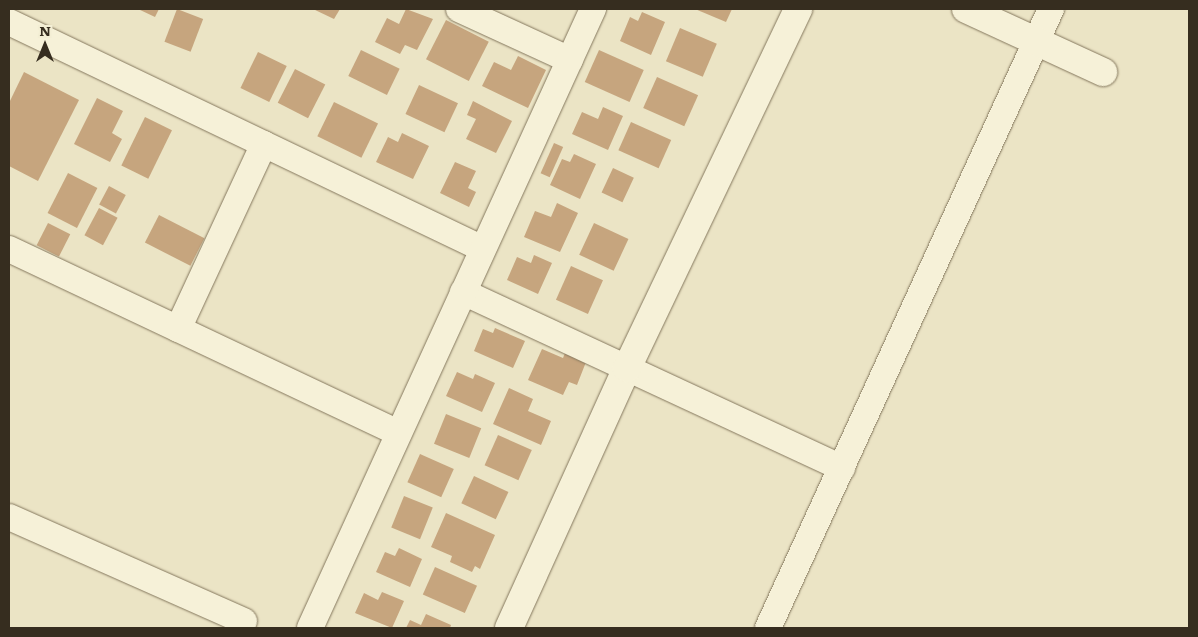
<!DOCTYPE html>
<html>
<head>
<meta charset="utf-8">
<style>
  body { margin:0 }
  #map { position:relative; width:1198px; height:637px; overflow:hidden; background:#ebe4c5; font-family:Literata,serif }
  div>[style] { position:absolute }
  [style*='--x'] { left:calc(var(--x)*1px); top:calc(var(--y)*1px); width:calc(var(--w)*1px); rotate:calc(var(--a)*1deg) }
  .building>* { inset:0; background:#c6a57e; transform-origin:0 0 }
  .roads { filter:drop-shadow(0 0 1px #84775d) drop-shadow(0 0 1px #84775d) }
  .minor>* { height:26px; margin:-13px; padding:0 13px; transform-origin:13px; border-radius:13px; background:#f6f1d8 }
  .tertiary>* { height:28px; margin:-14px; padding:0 14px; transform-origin:14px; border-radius:14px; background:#f6f1d8 }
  span { translate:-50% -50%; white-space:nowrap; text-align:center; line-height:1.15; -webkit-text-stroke:4px #f3eed4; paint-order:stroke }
  .frame { position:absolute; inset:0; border:10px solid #362d1f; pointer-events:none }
  .north { position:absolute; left:20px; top:20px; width:50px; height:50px; -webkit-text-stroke:4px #f3eed4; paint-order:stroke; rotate:0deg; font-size:14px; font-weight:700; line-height:20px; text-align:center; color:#362d1f }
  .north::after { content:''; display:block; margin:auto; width:18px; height:22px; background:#362d1f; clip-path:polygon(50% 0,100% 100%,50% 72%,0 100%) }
</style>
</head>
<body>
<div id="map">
  <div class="building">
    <i style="clip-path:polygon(138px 9px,159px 9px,155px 17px)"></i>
    <i style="left:177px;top:9px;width:28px;height:35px;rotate:21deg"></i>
    <i style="clip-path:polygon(313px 9px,340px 9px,334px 19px)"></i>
    <i style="clip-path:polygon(406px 9px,433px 19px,417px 50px,405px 45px,400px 54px,375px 42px,387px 18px,399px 24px)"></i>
    <i style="clip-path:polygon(695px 9px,732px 9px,726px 22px)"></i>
    <i style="clip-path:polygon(642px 12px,665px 22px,651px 55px,620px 41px,630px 17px,638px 21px)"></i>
    <i style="left:446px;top:20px;width:48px;height:44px;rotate:27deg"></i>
    <i style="left:680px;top:28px;width:40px;height:36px;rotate:23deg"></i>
    <i style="left:361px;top:50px;width:43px;height:29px;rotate:26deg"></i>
    <i style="left:599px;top:50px;width:49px;height:35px;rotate:24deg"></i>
    <i style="left:258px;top:52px;width:32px;height:40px;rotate:26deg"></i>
    <i style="clip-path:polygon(518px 56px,546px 70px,528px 108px,482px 86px,494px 62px,511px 70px)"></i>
    <i style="left:295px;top:69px;width:34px;height:38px;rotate:27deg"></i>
    <i style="clip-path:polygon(24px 72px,79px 100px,38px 181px,9px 166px,9px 103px)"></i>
    <i style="left:657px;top:77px;width:45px;height:34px;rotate:24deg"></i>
    <i style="left:419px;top:85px;width:43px;height:32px;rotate:25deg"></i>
    <i style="clip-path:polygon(97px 98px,123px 111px,112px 133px,122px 139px,110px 162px,74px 144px)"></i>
    <i style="clip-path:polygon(473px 101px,512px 121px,496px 153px,466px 139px,476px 119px,467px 115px)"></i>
    <i style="left:334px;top:102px;width:49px;height:38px;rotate:26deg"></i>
    <i style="clip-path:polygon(603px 107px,623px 116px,608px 150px,572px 134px,582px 112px,598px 119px)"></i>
    <i style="left:145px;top:117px;width:30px;height:54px;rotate:26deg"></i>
    <i style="left:631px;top:122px;width:44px;height:31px;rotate:24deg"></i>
    <i style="clip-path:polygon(402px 133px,429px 146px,413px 179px,376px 162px,388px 137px,398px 142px)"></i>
    <i style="left:554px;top:143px;width:10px;height:33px;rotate:24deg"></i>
    <i style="clip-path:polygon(574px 154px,596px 164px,580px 199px,550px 185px,562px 159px,570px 162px)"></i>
    <i style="clip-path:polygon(455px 162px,476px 171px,468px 188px,476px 192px,469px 207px,440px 193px)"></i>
    <i style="left:613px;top:168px;width:23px;height:27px;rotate:25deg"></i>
    <i style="left:68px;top:173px;width:33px;height:45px;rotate:27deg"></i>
    <i style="left:109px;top:186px;width:19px;height:21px;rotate:28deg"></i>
    <i style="clip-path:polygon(557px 203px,578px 213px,560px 252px,524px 237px,535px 211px,551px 217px)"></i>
    <i style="left:99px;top:208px;width:21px;height:31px;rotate:28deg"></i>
    <i style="left:159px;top:215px;width:51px;height:31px;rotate:27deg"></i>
    <i style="left:48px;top:223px;width:25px;height:25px;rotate:27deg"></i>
    <i style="left:594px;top:223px;width:38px;height:35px;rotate:25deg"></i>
    <i style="clip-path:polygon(534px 255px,552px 263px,538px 294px,507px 280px,517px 257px,531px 263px)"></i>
    <i style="left:571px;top:266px;width:35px;height:37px;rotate:24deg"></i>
    <i style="clip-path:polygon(495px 328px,525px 341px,513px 368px,474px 351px,483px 329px,493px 333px)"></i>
    <i style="clip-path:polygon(542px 349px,563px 358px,565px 353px,586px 362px,577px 385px,569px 382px,563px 395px,528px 380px)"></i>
    <i style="clip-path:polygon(457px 372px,473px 379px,475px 374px,495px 383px,482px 412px,446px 396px)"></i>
    <i style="clip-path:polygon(509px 388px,533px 399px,528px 411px,551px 421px,541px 445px,493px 424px)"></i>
    <i style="left:446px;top:414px;width:38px;height:32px;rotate:22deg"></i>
    <i style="left:498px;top:435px;width:37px;height:33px;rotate:24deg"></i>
    <i style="left:420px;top:454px;width:37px;height:31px;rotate:24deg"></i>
    <i style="left:474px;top:476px;width:38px;height:30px;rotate:25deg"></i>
    <i style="left:404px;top:496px;width:31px;height:34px;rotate:22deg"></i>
    <i style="clip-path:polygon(446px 513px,495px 535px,480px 569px,475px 566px,472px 572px,450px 562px,452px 556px,431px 547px)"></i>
    <i style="clip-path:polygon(399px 548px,422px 559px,410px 587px,376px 572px,385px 552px,395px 556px)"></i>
    <i style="left:435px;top:567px;width:46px;height:30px;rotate:24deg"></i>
    <i style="clip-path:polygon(382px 592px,404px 601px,392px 628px,355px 613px,364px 593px,378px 600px)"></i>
    <i style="clip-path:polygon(426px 614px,451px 625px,450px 628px,406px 628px,410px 620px,421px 625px)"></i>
  </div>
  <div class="roads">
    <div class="minor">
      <i style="--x:459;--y:9;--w:122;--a:24.7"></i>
      <i style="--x:9;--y:22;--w:523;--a:25.59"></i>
      <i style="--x:9;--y:249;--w:429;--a:25.3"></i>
      <i style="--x:463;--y:292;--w:418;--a:24.9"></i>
      <i style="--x:178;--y:329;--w:204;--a:-65.1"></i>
      <i style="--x:9;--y:517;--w:257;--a:23.9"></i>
      <i style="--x:310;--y:628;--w:681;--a:-65.43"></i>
      <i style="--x:768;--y:628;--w:681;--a:-65.43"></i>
    </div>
    <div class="tertiary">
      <i style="--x:966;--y:9;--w:151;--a:24.7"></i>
      <i style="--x:509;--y:628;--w:286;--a:-65.6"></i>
      <i style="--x:627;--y:368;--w:398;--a:-64.5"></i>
    </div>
  </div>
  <div class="frame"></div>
  <div class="north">N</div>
</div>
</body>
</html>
